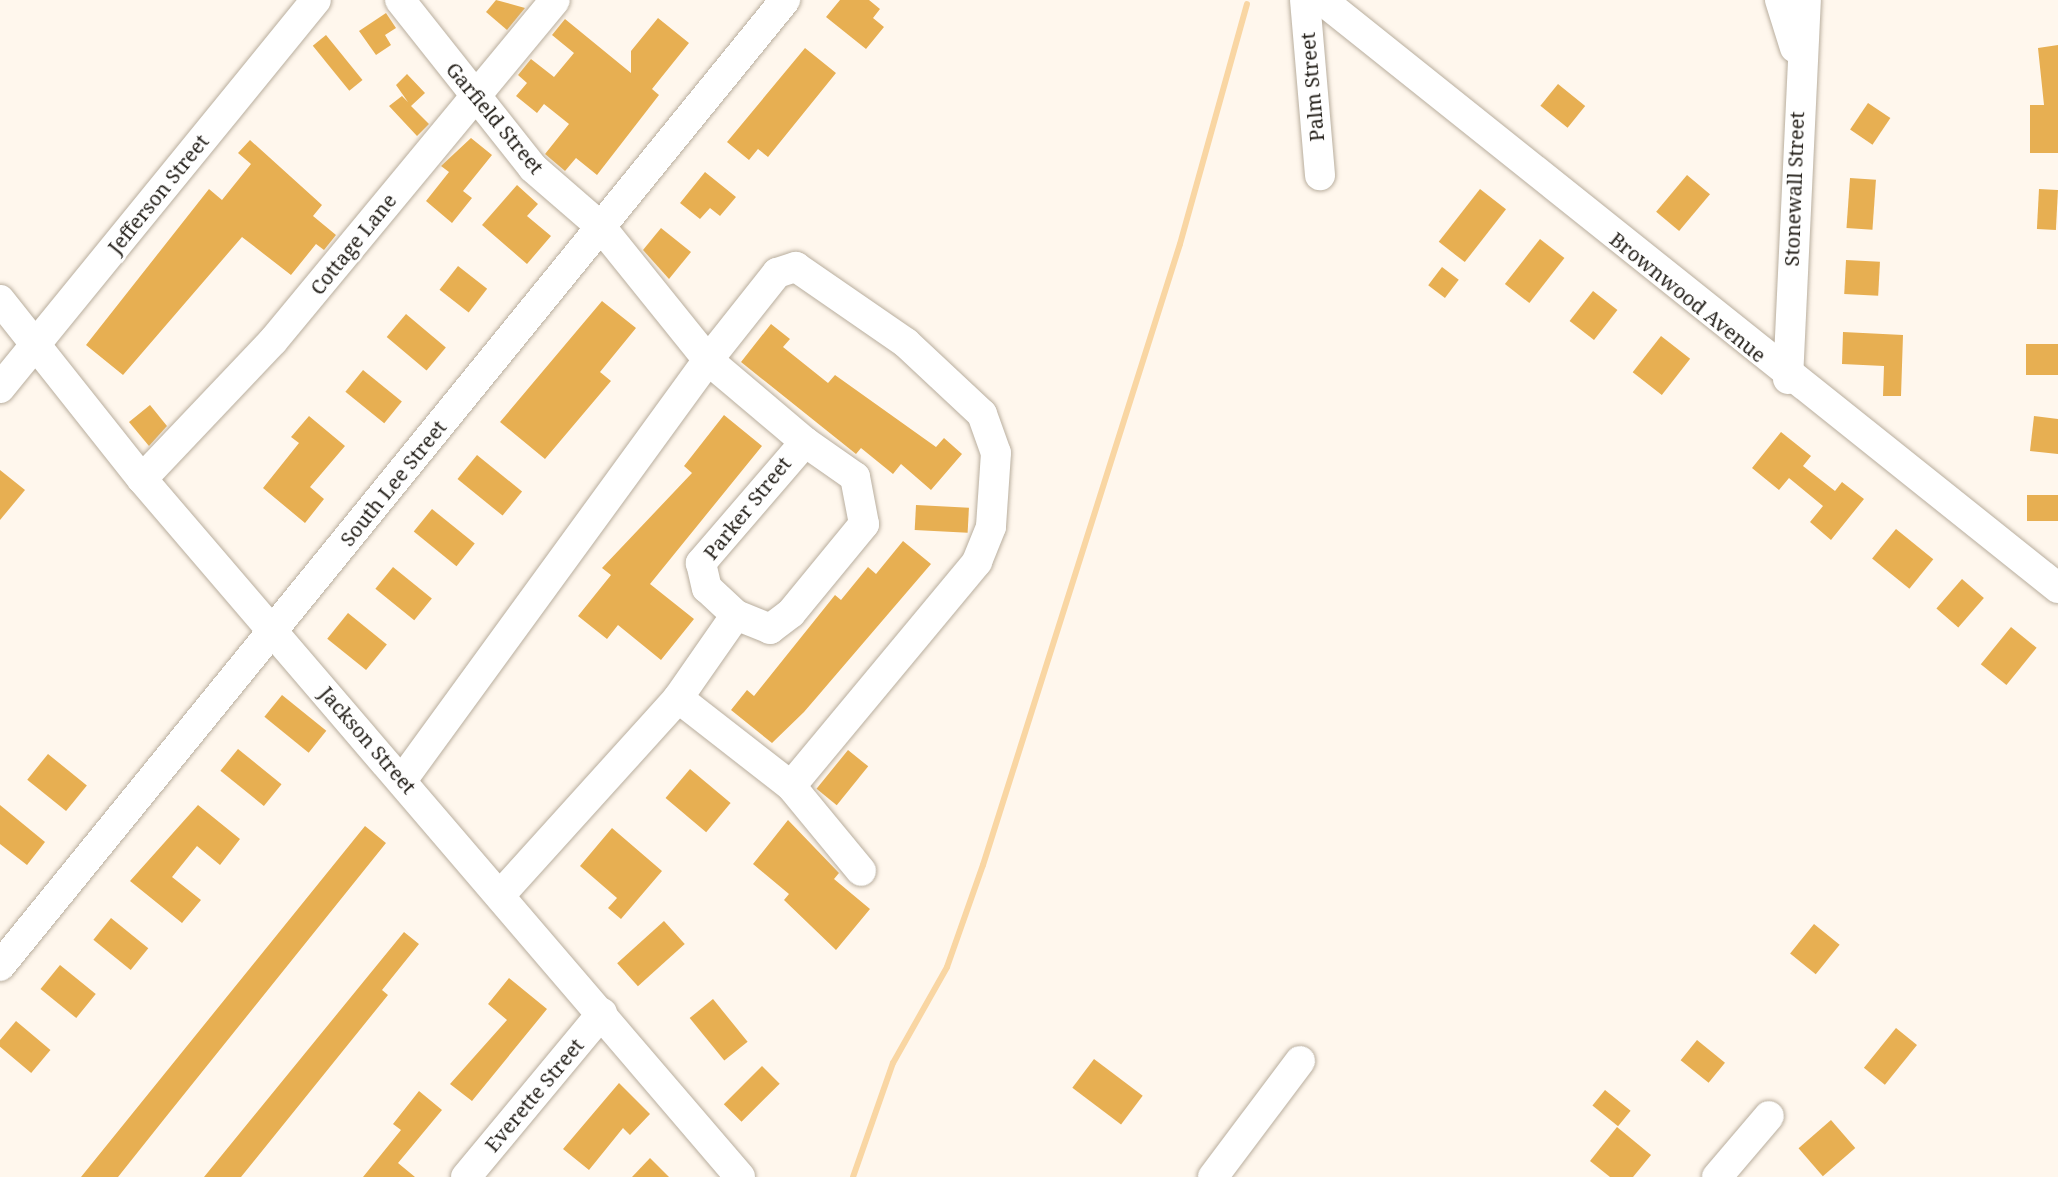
<!DOCTYPE html>
<html>
<head>
<meta charset="utf-8">
<style>
  body { margin:0 }
  #map { position:relative; width:2058px; height:1177px; overflow:hidden; background:#fff7ed; font-family:"Noto Serif",serif }
  div>[style] { position:absolute }
  [style*='--x'] { left:calc(var(--x)*1px); top:calc(var(--y)*1px); width:calc(var(--w)*1px); rotate:calc(var(--a)*1deg) }
  .stream>* { height:6px; margin:-3px; padding:0 3px; transform-origin:3px; border-radius:3px; background:#f9d6a3 }
  .building>* { inset:0; background:#e7af52; transform-origin:0 0 }
  .roads { filter:drop-shadow(0 0 2px #b9ae9e) drop-shadow(0 0 2px #b9ae9e) }
  .minor>* { height:30px; margin:-15px; padding:0 15px; transform-origin:15px; border-radius:15px; background:#fff }
  span { translate:-50% -50%; white-space:nowrap; text-align:center; line-height:1.15; -webkit-text-stroke:6px #fff; paint-order:stroke }
  .street-label { font-size:20px; color:#25211b }
</style>
</head>
<body>
<div id="map">
  <div class="stream">
    <i style="--x:853;--y:1177;--w:121;--a:-70.7"></i>
    <i style="--x:893;--y:1063;--w:110;--a:-60.6"></i>
    <i style="--x:947;--y:967;--w:108;--a:-70.6"></i>
    <i style="--x:983;--y:865;--w:651;--a:-72.4"></i>
    <i style="--x:1180;--y:244;--w:249;--a:-74.4"></i>
  </div>
  <div class="building">
    <i style="clip-path:polygon(496px 0,525px 8px,507px 30px,486px 12px)"></i>
    <i style="clip-path:polygon(840px 0,869px 0,880px 9px,873px 18px,884px 27px,866px 49px,826px 17px)"></i>
    <i style="clip-path:polygon(386px 13px,396px 28px,385px 35px,391px 45px,376px 55px,359px 31px)"></i>
    <i style="clip-path:polygon(658px 18px,689px 43px,652px 89px,659px 95px,597px 175px,576px 158px,565px 171px,545px 154px,569px 124px,544px 104px,537px 113px,516px 96px,527px 83px,518px 75px,531px 59px,554px 77px,574px 53px,552px 35px,565px 19px,631px 73px,631px 51px)"></i>
    <i style="left:326px;top:35px;width:58px;height:17px;rotate:51deg"></i>
    <i style="clip-path:polygon(2058px 45px,2058px 153px,2030px 153px,2030px 105px,2044px 105px,2038px 48px)"></i>
    <i style="clip-path:polygon(805px 48px,836px 73px,768px 157px,758px 149px,749px 160px,727px 142px)"></i>
    <i style="clip-path:polygon(407px 74px,425px 93px,411px 106px,429px 124px,417px 136px,389px 106px,402px 96px,408px 102px,396px 85px)"></i>
    <i style="left:1558px;top:84px;width:35px;height:28px;rotate:39deg"></i>
    <i style="left:1868px;top:103px;width:27px;height:32px;rotate:34deg"></i>
    <i style="clip-path:polygon(471px 138px,492px 155px,463px 191px,472px 198px,452px 223px,426px 201px,449px 172px,441px 166px)"></i>
    <i style="clip-path:polygon(250px 140px,322px 205px,313px 216px,336px 235px,324px 250px,316px 244px,291px 275px,242px 237px,123px 375px,86px 345px,209px 189px,222px 200px,251px 164px,238px 153px)"></i>
    <i style="clip-path:polygon(705px 172px,736px 197px,720px 216px,710px 208px,700px 219px,680px 203px)"></i>
    <i style="left:1687px;top:175px;width:30px;height:48px;rotate:40deg"></i>
    <i style="left:1850px;top:178px;width:26px;height:50px;rotate:4deg"></i>
    <i style="clip-path:polygon(517px 185px,538px 204px,527px 216px,551px 236px,527px 264px,482px 225px)"></i>
    <i style="left:1480px;top:189px;width:33px;height:67px;rotate:38deg"></i>
    <i style="left:2039px;top:189px;width:19px;height:40px;rotate:3deg"></i>
    <i style="clip-path:polygon(661px 228px,691px 252px,669px 279px,643px 250px)"></i>
    <i style="left:1540px;top:239px;width:31px;height:57px;rotate:38deg"></i>
    <i style="left:1846px;top:260px;width:34px;height:34px;rotate:3deg"></i>
    <i style="left:458px;top:266px;width:37px;height:30px;rotate:38deg"></i>
    <i style="left:1442px;top:267px;width:21px;height:23px;rotate:37deg"></i>
    <i style="left:1593px;top:291px;width:31px;height:38px;rotate:38deg"></i>
    <i style="clip-path:polygon(602px 301px,636px 328px,600px 372px,611px 381px,545px 459px,500px 422px)"></i>
    <i style="left:406px;top:314px;width:52px;height:30px;rotate:40deg"></i>
    <i style="clip-path:polygon(771px 324px,790px 339px,783px 347px,828px 383px,835px 375px,936px 447px,944px 438px,962px 454px,931px 490px,901px 464px,893px 474px,861px 448px,856px 454px,741px 362px)"></i>
    <i style="clip-path:polygon(1843px 332px,1903px 335px,1901px 396px,1883px 396px,1884px 366px,1842px 364px)"></i>
    <i style="left:1661px;top:336px;width:37px;height:46px;rotate:38deg"></i>
    <i style="left:2058px;top:344px;width:31px;height:32px;rotate:90deg"></i>
    <i style="left:363px;top:370px;width:50px;height:28px;rotate:39deg"></i>
    <i style="clip-path:polygon(150px 405px,167px 426px,149px 446px,129px 422px)"></i>
    <i style="clip-path:polygon(724px 415px,762px 446px,650px 584px,694px 619px,661px 660px,618px 625px,607px 639px,578px 616px,611px 575px,602px 568px,692px 473px,684px 466px)"></i>
    <i style="clip-path:polygon(309px 416px,345px 446px,310px 487px,324px 499px,305px 523px,263px 488px,299px 443px,291px 437px)"></i>
    <i style="clip-path:polygon(2034px 416px,2058px 419px,2058px 454px,2030px 451px)"></i>
    <i style="clip-path:polygon(1781px 432px,1811px 456px,1803px 466px,1835px 491px,1842px 482px,1864px 499px,1831px 540px,1810px 522px,1823px 506px,1789px 478px,1779px 490px,1752px 468px)"></i>
    <i style="left:477px;top:455px;width:58px;height:31px;rotate:39deg"></i>
    <i style="clip-path:polygon(0 470px,25px 490px,0 520px)"></i>
    <i style="left:2058px;top:495px;width:26px;height:31px;rotate:90deg"></i>
    <i style="left:916px;top:505px;width:53px;height:25px;rotate:3deg"></i>
    <i style="left:432px;top:509px;width:55px;height:29px;rotate:39deg"></i>
    <i style="left:1896px;top:529px;width:48px;height:38px;rotate:39deg"></i>
    <i style="clip-path:polygon(903px 541px,931px 564px,804px 712px,772px 743px,731px 710px,747px 690px,754px 696px,835px 595px,841px 600px,868px 567px,876px 574px)"></i>
    <i style="left:393px;top:567px;width:50px;height:28px;rotate:39deg"></i>
    <i style="left:1962px;top:579px;width:29px;height:39px;rotate:41deg"></i>
    <i style="left:348px;top:613px;width:50px;height:33px;rotate:39deg"></i>
    <i style="left:2011px;top:627px;width:33px;height:48px;rotate:39deg"></i>
    <i style="left:282px;top:695px;width:57px;height:28px;rotate:39deg"></i>
    <i style="left:238px;top:749px;width:56px;height:28px;rotate:39deg"></i>
    <i style="left:848px;top:750px;width:26px;height:50px;rotate:39deg"></i>
    <i style="left:48px;top:754px;width:50px;height:33px;rotate:39deg"></i>
    <i style="left:690px;top:769px;width:53px;height:38px;rotate:40deg"></i>
    <i style="clip-path:polygon(0 805px,45px 842px,27px 865px,0 844px)"></i>
    <i style="clip-path:polygon(198px 805px,240px 839px,220px 865px,197px 846px,172px 877px,201px 900px,182px 923px,130px 881px)"></i>
    <i style="clip-path:polygon(788px 820px,839px 873px,834px 879px,870px 909px,836px 950px,784px 900px,789px 894px,753px 864px)"></i>
    <i style="clip-path:polygon(365px 826px,386px 843px,165px 1118px,118px 1177px,81px 1177px)"></i>
    <i style="clip-path:polygon(612px 828px,662px 871px,621px 919px,608px 908px,617px 898px,580px 866px)"></i>
    <i style="left:111px;top:918px;width:48px;height:28px;rotate:39deg"></i>
    <i style="left:664px;top:921px;width:31px;height:63px;rotate:48deg"></i>
    <i style="left:1814px;top:924px;width:33px;height:38px;rotate:39deg"></i>
    <i style="clip-path:polygon(404px 932px,419px 944px,382px 990px,388px 995px,241px 1177px,204px 1177px)"></i>
    <i style="left:60px;top:965px;width:46px;height:31px;rotate:39deg"></i>
    <i style="clip-path:polygon(509px 978px,547px 1009px,472px 1101px,450px 1084px,507px 1020px,488px 1004px)"></i>
    <i style="left:713px;top:999px;width:55px;height:30px;rotate:51deg"></i>
    <i style="left:16px;top:1021px;width:45px;height:30px;rotate:40deg"></i>
    <i style="left:1896px;top:1028px;width:27px;height:51px;rotate:39deg"></i>
    <i style="left:1697px;top:1040px;width:36px;height:26px;rotate:39deg"></i>
    <i style="left:1094px;top:1059px;width:61px;height:36px;rotate:37deg"></i>
    <i style="left:762px;top:1066px;width:25px;height:54px;rotate:45deg"></i>
    <i style="clip-path:polygon(619px 1083px,650px 1114px,630px 1135px,623px 1128px,589px 1170px,563px 1149px)"></i>
    <i style="left:1605px;top:1090px;width:33px;height:20px;rotate:39deg"></i>
    <i style="clip-path:polygon(419px 1091px,442px 1110px,398px 1163px,415px 1177px,363px 1177px,401px 1130px,393px 1124px)"></i>
    <i style="left:1831px;top:1120px;width:37px;height:43px;rotate:49deg"></i>
    <i style="clip-path:polygon(1617px 1127px,1651px 1155px,1633px 1177px,1610px 1177px,1590px 1161px)"></i>
    <i style="clip-path:polygon(650px 1158px,669px 1177px,632px 1177px)"></i>
  </div>
  <div class="roads">
    <div class="minor">
      <i style="--x:400;--y:0;--w:214;--a:51.6"></i>
      <i style="--x:533;--y:168;--w:90;--a:40.9"></i>
      <i style="--x:601;--y:227;--w:171;--a:51.2"></i>
      <i style="--x:708;--y:360;--w:127;--a:40.2"></i>
      <i style="--x:1305;--y:0;--w:176;--a:85.1"></i>
      <i style="--x:1322;--y:0;--w:942;--a:38.62"></i>
      <i style="--x:1780;--y:0;--w:50;--a:72.6"></i>
      <i style="--x:0;--y:300;--w:228;--a:51.6"></i>
      <i style="--x:142;--y:479;--w:919;--a:49.41"></i>
      <i style="--x:1788;--y:379;--w:379;--a:-87.3"></i>
      <i style="--x:0;--y:388;--w:500;--a:-50.84"></i>
      <i style="--x:142;--y:479;--w:190;--a:-46.5"></i>
      <i style="--x:273;--y:341;--w:442;--a:-50.4"></i>
      <i style="--x:678;--y:698;--w:143;--a:37.9"></i>
      <i style="--x:791;--y:786;--w:110;--a:50.5"></i>
      <i style="--x:403;--y:779;--w:518;--a:-53.95"></i>
      <i style="--x:708;--y:360;--w:111;--a:-51.6"></i>
      <i style="--x:777;--y:273;--w:20;--a:-18"></i>
      <i style="--x:796;--y:267;--w:134;--a:34.6"></i>
      <i style="--x:906;--y:343;--w:104;--a:43.1"></i>
      <i style="--x:982;--y:414;--w:41;--a:70.3"></i>
      <i style="--x:996;--y:453;--w:74;--a:93.9"></i>
      <i style="--x:991;--y:527;--w:38;--a:112"></i>
      <i style="--x:977;--y:562;--w:291;--a:129.7"></i>
      <i style="--x:503;--y:892;--w:261;--a:-47.9"></i>
      <i style="--x:678;--y:698;--w:101;--a:-55.1"></i>
      <i style="--x:736;--y:615;--w:37;--a:22"></i>
      <i style="--x:770;--y:629;--w:26;--a:-37"></i>
      <i style="--x:791;--y:613;--w:115;--a:-50.6"></i>
      <i style="--x:864;--y:524;--w:48;--a:-100.8"></i>
      <i style="--x:855;--y:477;--w:61;--a:-145"></i>
      <i style="--x:805;--y:442;--w:160;--a:130.7"></i>
      <i style="--x:701;--y:563;--w:26;--a:77"></i>
      <i style="--x:707;--y:588;--w:40;--a:43"></i>
      <i style="--x:0;--y:966;--w:1245;--a:-50.9"></i>
      <i style="--x:466;--y:1177;--w:213;--a:-50.3"></i>
      <i style="--x:1213;--y:1177;--w:145;--a:-53.1"></i>
      <i style="--x:1717;--y:1177;--w:80;--a:-49.6"></i>
    </div>
  </div>
  <div class="street-label">
    <span style="left:1312px;top:87px;rotate:-95deg">Palm Street</span>
    <span style="left:495px;top:118px;rotate:50deg">Garfield Street</span>
    <span style="left:1794px;top:189px;rotate:-88deg">Stonewall Street</span>
    <span style="left:158px;top:194px;rotate:-51deg">Jefferson Street</span>
    <span style="left:353px;top:244px;rotate:-51deg">Cottage Lane</span>
    <span style="left:1688px;top:297px;rotate:39deg">Brownwood Avenue</span>
    <span style="left:393px;top:483px;rotate:-51deg">South Lee Street</span>
    <span style="left:747px;top:508px;rotate:-51deg">Parker Street</span>
    <span style="left:368px;top:740px;rotate:49deg">Jackson Street</span>
    <span style="left:534px;top:1095px;rotate:-50deg">Everette Street</span>
  </div>
</div>
</body>
</html>
